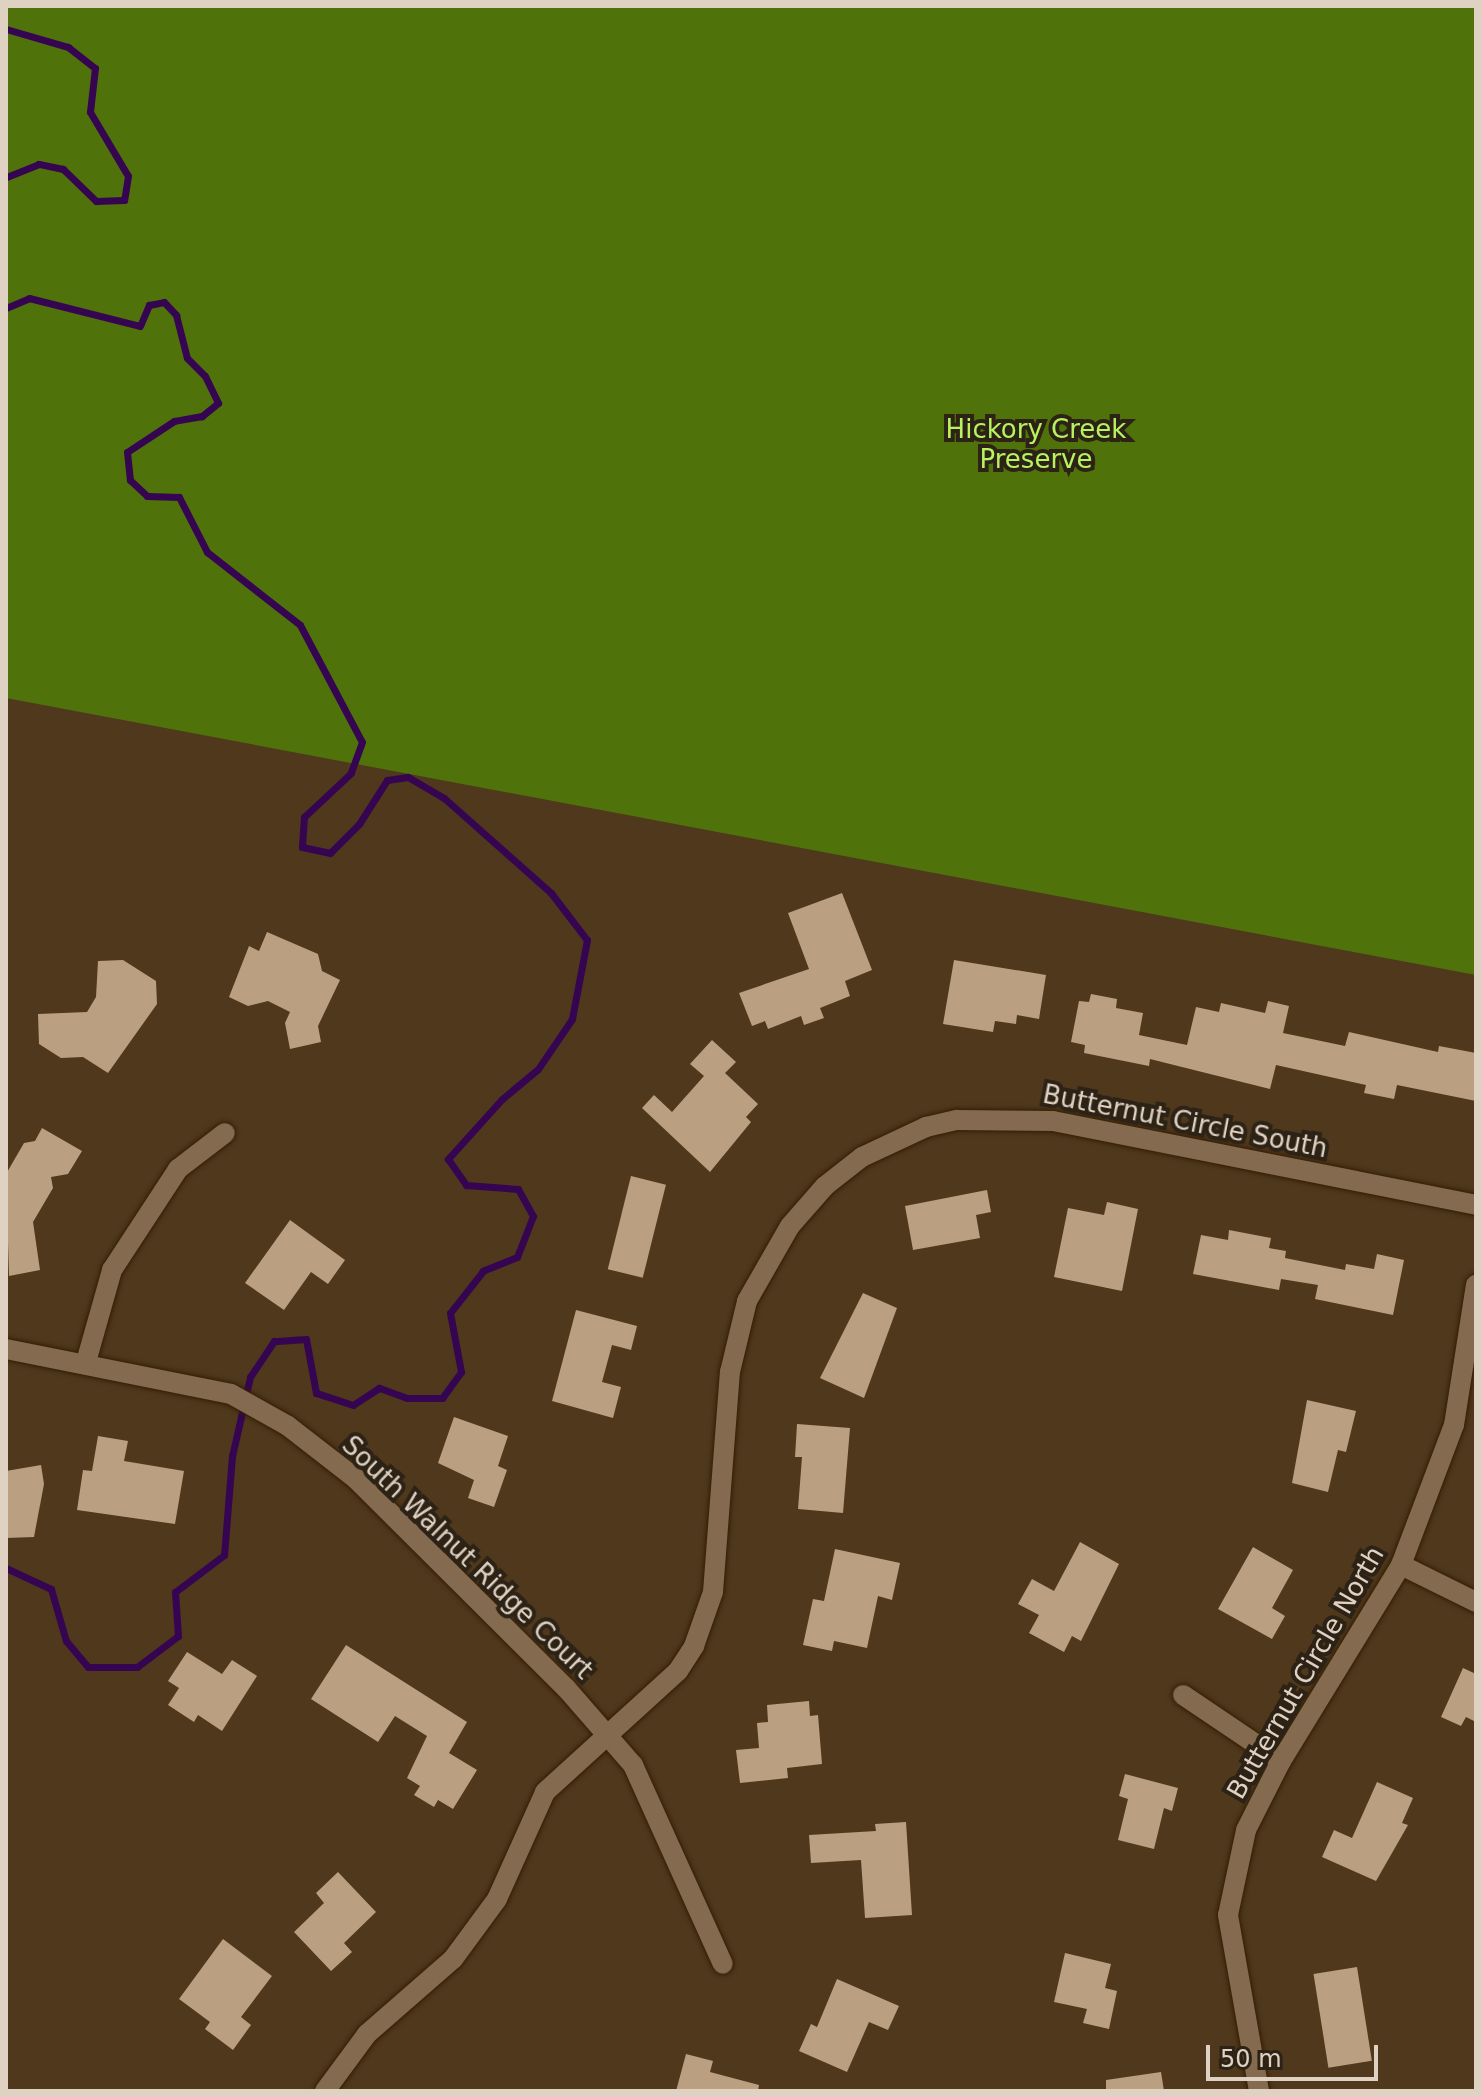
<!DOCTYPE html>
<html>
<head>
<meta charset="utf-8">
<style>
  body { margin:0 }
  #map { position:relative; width:1482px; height:2097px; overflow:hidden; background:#4f381c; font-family:"DejaVu Sans",sans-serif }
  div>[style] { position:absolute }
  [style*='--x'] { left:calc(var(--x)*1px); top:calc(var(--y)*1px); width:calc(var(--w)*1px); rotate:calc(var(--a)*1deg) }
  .green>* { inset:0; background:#4f730a }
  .stream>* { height:7px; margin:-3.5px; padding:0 3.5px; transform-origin:3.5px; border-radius:3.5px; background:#360552 }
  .building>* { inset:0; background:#bb9f81; transform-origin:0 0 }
  .roads { filter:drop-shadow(0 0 2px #341e03) drop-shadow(0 0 2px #341e03) }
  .street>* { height:20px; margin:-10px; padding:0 10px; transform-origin:10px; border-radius:10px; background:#846a4e }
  span { translate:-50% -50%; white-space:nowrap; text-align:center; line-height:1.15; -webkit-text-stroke:8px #2c2216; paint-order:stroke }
  .park-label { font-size:26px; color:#b6f35f }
  .street-label { font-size:26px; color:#e0d2c2 }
  .frame { position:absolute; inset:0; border:8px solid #e0d2c2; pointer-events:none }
  .scale { position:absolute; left:1206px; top:2045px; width:172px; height:36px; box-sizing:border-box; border:4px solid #e0d2c2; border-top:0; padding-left:10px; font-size:24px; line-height:28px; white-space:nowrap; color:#e0d2c2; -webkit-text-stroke:6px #2c2216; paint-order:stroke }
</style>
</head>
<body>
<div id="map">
  <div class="green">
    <i style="clip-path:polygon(6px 6px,1476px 6px,1476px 975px,6px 698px)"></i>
  </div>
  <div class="stream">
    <i style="--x:6;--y:29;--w:65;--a:16.2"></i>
    <i style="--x:68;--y:47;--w:34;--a:38"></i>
    <i style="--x:95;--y:68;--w:44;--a:96.5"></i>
    <i style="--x:90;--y:112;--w:74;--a:59.3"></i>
    <i style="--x:128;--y:176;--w:24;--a:99"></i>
    <i style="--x:124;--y:200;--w:28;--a:178"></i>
    <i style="--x:96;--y:201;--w:46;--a:-135.9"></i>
    <i style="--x:63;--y:169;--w:25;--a:-168"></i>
    <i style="--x:39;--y:164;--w:35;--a:158"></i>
    <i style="--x:6;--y:308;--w:25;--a:-23"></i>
    <i style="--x:29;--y:298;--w:114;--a:14.2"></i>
    <i style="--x:140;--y:326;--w:23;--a:-67"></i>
    <i style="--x:149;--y:305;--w:15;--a:-11"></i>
    <i style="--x:164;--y:302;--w:18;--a:47"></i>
    <i style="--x:176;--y:315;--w:44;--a:75.7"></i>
    <i style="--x:187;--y:358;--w:25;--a:45"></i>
    <i style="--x:205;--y:376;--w:30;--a:64"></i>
    <i style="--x:218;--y:403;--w:21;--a:141"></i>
    <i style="--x:202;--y:416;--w:28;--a:170"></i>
    <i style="--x:174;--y:421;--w:56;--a:146.6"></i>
    <i style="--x:127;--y:452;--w:28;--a:84"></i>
    <i style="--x:130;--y:480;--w:23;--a:43"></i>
    <i style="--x:147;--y:496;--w:32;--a:2"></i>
    <i style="--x:179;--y:497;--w:62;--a:63"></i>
    <i style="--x:207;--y:552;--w:118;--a:38.1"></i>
    <i style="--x:300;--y:625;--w:132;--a:62.1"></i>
    <i style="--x:362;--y:742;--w:33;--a:110"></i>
    <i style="--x:351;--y:773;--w:64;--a:136.9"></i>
    <i style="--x:304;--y:817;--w:30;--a:94"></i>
    <i style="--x:302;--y:847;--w:29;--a:12"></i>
    <i style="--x:330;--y:853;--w:41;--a:-45"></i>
    <i style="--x:359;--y:824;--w:52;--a:-57.5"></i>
    <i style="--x:387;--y:780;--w:21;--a:-8"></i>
    <i style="--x:408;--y:777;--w:42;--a:30.3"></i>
    <i style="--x:444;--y:798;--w:143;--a:41.6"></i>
    <i style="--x:551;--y:893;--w:59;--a:52.5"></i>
    <i style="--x:587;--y:940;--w:80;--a:100.8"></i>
    <i style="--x:572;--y:1019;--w:60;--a:124.2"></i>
    <i style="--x:538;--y:1069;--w:47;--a:140.2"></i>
    <i style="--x:502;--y:1099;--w:81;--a:132"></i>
    <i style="--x:448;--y:1159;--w:32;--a:55"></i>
    <i style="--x:466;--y:1185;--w:52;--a:4.4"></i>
    <i style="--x:518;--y:1189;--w:31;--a:61"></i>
    <i style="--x:533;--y:1216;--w:44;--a:111.3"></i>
    <i style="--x:517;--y:1257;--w:37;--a:158"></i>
    <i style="--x:483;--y:1271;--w:53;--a:128.2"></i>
    <i style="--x:450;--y:1313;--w:60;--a:79.4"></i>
    <i style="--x:461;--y:1372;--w:32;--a:126"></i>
    <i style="--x:442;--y:1398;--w:35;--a:180"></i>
    <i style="--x:407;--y:1398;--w:30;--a:-160"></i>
    <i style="--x:379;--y:1388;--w:31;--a:147"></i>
    <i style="--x:353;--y:1405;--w:39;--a:-162"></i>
    <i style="--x:316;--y:1393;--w:55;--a:-100.5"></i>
    <i style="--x:306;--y:1339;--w:32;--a:176"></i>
    <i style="--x:274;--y:1341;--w:43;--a:123.7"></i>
    <i style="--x:250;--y:1377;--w:81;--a:102.8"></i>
    <i style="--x:232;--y:1456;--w:99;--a:94.6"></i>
    <i style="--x:224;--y:1555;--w:61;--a:142.9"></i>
    <i style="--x:175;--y:1592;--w:44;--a:86.1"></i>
    <i style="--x:178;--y:1636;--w:51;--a:142.9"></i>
    <i style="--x:137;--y:1667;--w:49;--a:180"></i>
    <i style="--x:88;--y:1667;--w:34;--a:-130"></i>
    <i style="--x:66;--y:1641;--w:54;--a:-106.1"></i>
    <i style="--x:51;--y:1589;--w:50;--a:-155"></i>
  </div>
  <div class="building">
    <i style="clip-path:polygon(842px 893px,872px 970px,845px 981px,850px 996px,820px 1008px,824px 1018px,804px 1025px,801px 1016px,768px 1029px,765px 1021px,752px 1026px,739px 993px,809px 969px,788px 913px)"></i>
    <i style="clip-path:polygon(267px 932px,318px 954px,322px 971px,340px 980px,318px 1026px,321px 1042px,290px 1049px,285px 1023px,290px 1012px,268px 1001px,248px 1006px,229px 997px,249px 946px,259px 951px)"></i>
    <i style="clip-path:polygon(123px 960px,156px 981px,157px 1004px,108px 1073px,83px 1057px,61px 1058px,39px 1044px,38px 1014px,87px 1012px,96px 997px,98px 961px)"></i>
    <i style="clip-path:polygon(954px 960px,1046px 975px,1039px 1019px,1017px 1015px,1016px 1024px,995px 1021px,993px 1032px,943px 1024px)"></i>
    <i style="clip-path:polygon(1091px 994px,1117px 999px,1116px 1008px,1143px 1013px,1139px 1035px,1187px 1045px,1196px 1007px,1219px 1012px,1221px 1003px,1265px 1013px,1268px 1001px,1289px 1006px,1283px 1033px,1345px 1046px,1349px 1032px,1438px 1052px,1439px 1046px,1476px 1053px,1476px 1101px,1397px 1085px,1394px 1099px,1364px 1093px,1366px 1085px,1276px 1065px,1270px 1089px,1150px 1059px,1149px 1066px,1084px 1053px,1085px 1045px,1071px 1042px,1079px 1001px,1089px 1002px)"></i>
    <i style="clip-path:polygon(712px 1040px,736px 1062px,725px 1073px,758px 1104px,746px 1117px,751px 1122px,710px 1172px,642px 1108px,654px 1095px,672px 1112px,704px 1076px,690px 1064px)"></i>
    <i style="clip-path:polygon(42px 1128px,82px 1151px,68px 1174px,51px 1177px,53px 1188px,33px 1222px,40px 1270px,9px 1276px,6px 1174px,24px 1143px,35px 1141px)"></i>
    <i style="left:631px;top:1176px;width:36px;height:96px;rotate:14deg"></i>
    <i style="clip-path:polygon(987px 1190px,991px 1212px,976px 1215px,980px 1238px,913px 1250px,905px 1206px)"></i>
    <i style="clip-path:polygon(1107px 1202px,1138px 1209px,1122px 1291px,1054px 1277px,1068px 1208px,1104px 1215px)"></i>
    <i style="clip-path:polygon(290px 1220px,345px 1260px,328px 1284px,311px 1272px,284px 1310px,245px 1283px)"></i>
    <i style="clip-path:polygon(1229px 1230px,1271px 1238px,1269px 1248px,1286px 1251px,1285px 1258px,1345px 1270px,1346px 1264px,1374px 1269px,1377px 1254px,1404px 1260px,1393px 1315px,1315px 1299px,1318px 1285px,1281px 1279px,1279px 1290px,1193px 1274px,1201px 1235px,1228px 1240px)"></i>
    <i style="clip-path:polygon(863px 1293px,897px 1308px,864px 1398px,820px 1378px)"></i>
    <i style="clip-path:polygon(576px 1310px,637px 1326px,631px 1350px,612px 1345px,602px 1382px,621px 1387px,613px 1418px,552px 1401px)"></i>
    <i style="clip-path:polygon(1307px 1400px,1356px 1411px,1346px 1452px,1338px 1450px,1328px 1492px,1292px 1483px)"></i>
    <i style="clip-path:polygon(454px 1417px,508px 1436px,498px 1466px,507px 1470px,494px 1507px,468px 1498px,474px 1480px,438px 1463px)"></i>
    <i style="clip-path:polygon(797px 1424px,850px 1428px,843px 1513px,798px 1509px,802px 1457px,795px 1457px)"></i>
    <i style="clip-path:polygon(98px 1436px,128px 1441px,124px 1461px,184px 1471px,175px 1524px,77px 1510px,83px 1470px,92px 1471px)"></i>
    <i style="clip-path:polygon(41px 1465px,44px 1484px,34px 1537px,6px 1538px,6px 1471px)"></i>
    <i style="clip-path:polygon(1080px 1542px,1119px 1564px,1081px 1641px,1072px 1636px,1064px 1652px,1029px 1633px,1039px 1615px,1018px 1604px,1032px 1579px,1054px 1591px)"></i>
    <i style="clip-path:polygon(1253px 1547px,1293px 1570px,1272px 1608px,1285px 1616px,1272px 1639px,1218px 1609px)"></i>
    <i style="clip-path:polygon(835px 1549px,900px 1563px,892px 1600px,878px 1596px,867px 1648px,834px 1641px,832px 1651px,803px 1645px,813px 1599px,824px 1601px)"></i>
    <i style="clip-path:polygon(346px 1645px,467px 1722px,449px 1753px,477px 1770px,453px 1809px,438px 1800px,434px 1807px,414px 1795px,420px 1786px,407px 1778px,427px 1736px,395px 1716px,378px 1742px,311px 1699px)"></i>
    <i style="clip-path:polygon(187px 1652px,222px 1674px,232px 1660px,257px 1676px,222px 1731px,198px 1715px,194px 1722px,168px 1705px,179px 1688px,168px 1681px)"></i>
    <i style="clip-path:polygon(1463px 1668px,1476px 1674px,1476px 1722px,1466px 1717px,1461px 1726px,1441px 1717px)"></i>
    <i style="clip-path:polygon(809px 1701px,810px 1716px,818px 1715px,822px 1764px,787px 1768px,788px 1778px,740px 1783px,736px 1750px,759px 1748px,757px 1723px,768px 1722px,767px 1705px)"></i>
    <i style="clip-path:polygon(1125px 1774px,1178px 1788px,1172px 1811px,1164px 1808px,1154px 1849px,1118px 1840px,1128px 1799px,1119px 1796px)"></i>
    <i style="clip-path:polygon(1377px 1782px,1413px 1798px,1402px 1823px,1408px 1825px,1376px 1881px,1322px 1857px,1334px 1830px,1352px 1838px)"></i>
    <i style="clip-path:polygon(906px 1822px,912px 1915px,865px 1918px,861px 1860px,811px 1863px,809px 1835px,876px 1831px,875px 1824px)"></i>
    <i style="clip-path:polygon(338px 1872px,376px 1912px,344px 1943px,352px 1952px,331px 1971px,294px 1932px,324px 1903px,316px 1893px)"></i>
    <i style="clip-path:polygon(223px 1939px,272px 1976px,241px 2017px,251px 2025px,233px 2050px,205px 2029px,210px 2022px,179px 1999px)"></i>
    <i style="clip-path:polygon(1065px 1953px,1111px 1964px,1105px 1988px,1117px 1991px,1109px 2029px,1083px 2023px,1087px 2009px,1054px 2002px)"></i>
    <i style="left:1357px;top:1967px;width:95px;height:44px;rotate:81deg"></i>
    <i style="clip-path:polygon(837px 1979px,899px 2006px,888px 2030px,869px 2022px,847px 2072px,799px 2051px,811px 2024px,817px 2027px)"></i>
    <i style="clip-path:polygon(686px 2054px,713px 2061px,710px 2072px,759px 2085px,758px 2091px,676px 2091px)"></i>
    <i style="clip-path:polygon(1161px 2072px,1164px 2091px,1106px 2091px,1106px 2080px)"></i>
  </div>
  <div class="roads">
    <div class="street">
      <i style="--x:6;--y:1349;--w:229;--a:11.3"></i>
      <i style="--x:231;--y:1394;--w:65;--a:29.3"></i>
      <i style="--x:288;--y:1426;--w:85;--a:37.8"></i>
      <i style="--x:355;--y:1478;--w:298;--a:44.9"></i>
      <i style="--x:566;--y:1688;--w:102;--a:49"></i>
      <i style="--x:633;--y:1765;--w:218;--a:65.7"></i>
      <i style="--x:86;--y:1362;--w:96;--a:-74.2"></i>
      <i style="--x:112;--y:1270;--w:121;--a:-56.8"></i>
      <i style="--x:178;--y:1169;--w:59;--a:-37.5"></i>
      <i style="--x:1401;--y:1565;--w:84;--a:26.3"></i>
      <i style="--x:1183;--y:1695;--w:118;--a:34"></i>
      <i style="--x:325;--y:2091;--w:71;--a:-53.6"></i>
      <i style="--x:367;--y:2034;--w:114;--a:-41.1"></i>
      <i style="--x:453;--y:1959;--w:74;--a:-53.7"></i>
      <i style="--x:497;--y:1899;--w:117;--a:-65.8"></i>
      <i style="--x:545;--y:1792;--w:180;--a:-42.3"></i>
      <i style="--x:678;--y:1671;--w:30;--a:-57"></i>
      <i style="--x:694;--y:1646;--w:57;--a:-70.6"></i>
      <i style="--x:713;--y:1592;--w:221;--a:-85.6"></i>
      <i style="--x:730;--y:1372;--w:73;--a:-76.5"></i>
      <i style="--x:747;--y:1301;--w:86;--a:-60.2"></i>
      <i style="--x:790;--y:1226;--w:53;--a:-48.8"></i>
      <i style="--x:825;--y:1186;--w:47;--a:-38.1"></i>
      <i style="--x:862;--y:1157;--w:71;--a:-25.1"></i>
      <i style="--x:926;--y:1127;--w:32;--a:-13"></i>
      <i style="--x:957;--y:1120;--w:96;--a:0.6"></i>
      <i style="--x:1053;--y:1121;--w:431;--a:11.2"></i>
      <i style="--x:1259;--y:2091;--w:179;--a:-100"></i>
      <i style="--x:1228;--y:1915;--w:87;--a:-78"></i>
      <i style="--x:1246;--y:1830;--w:77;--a:-63.1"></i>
      <i style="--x:1281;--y:1761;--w:230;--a:-58.5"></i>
      <i style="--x:1401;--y:1565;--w:150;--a:-69.3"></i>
      <i style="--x:1454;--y:1425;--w:142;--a:-81.1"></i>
    </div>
  </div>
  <div class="park-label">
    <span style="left:1036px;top:445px">Hickory Creek<br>Preserve</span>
  </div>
  <div class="street-label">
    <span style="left:1185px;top:1122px;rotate:11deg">Butternut Circle South</span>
    <span style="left:467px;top:1558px;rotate:44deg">South Walnut Ridge Court</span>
    <span style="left:1306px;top:1673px;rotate:-60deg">Butternut Circle North</span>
  </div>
  <div class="frame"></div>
  <div class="scale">50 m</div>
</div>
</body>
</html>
